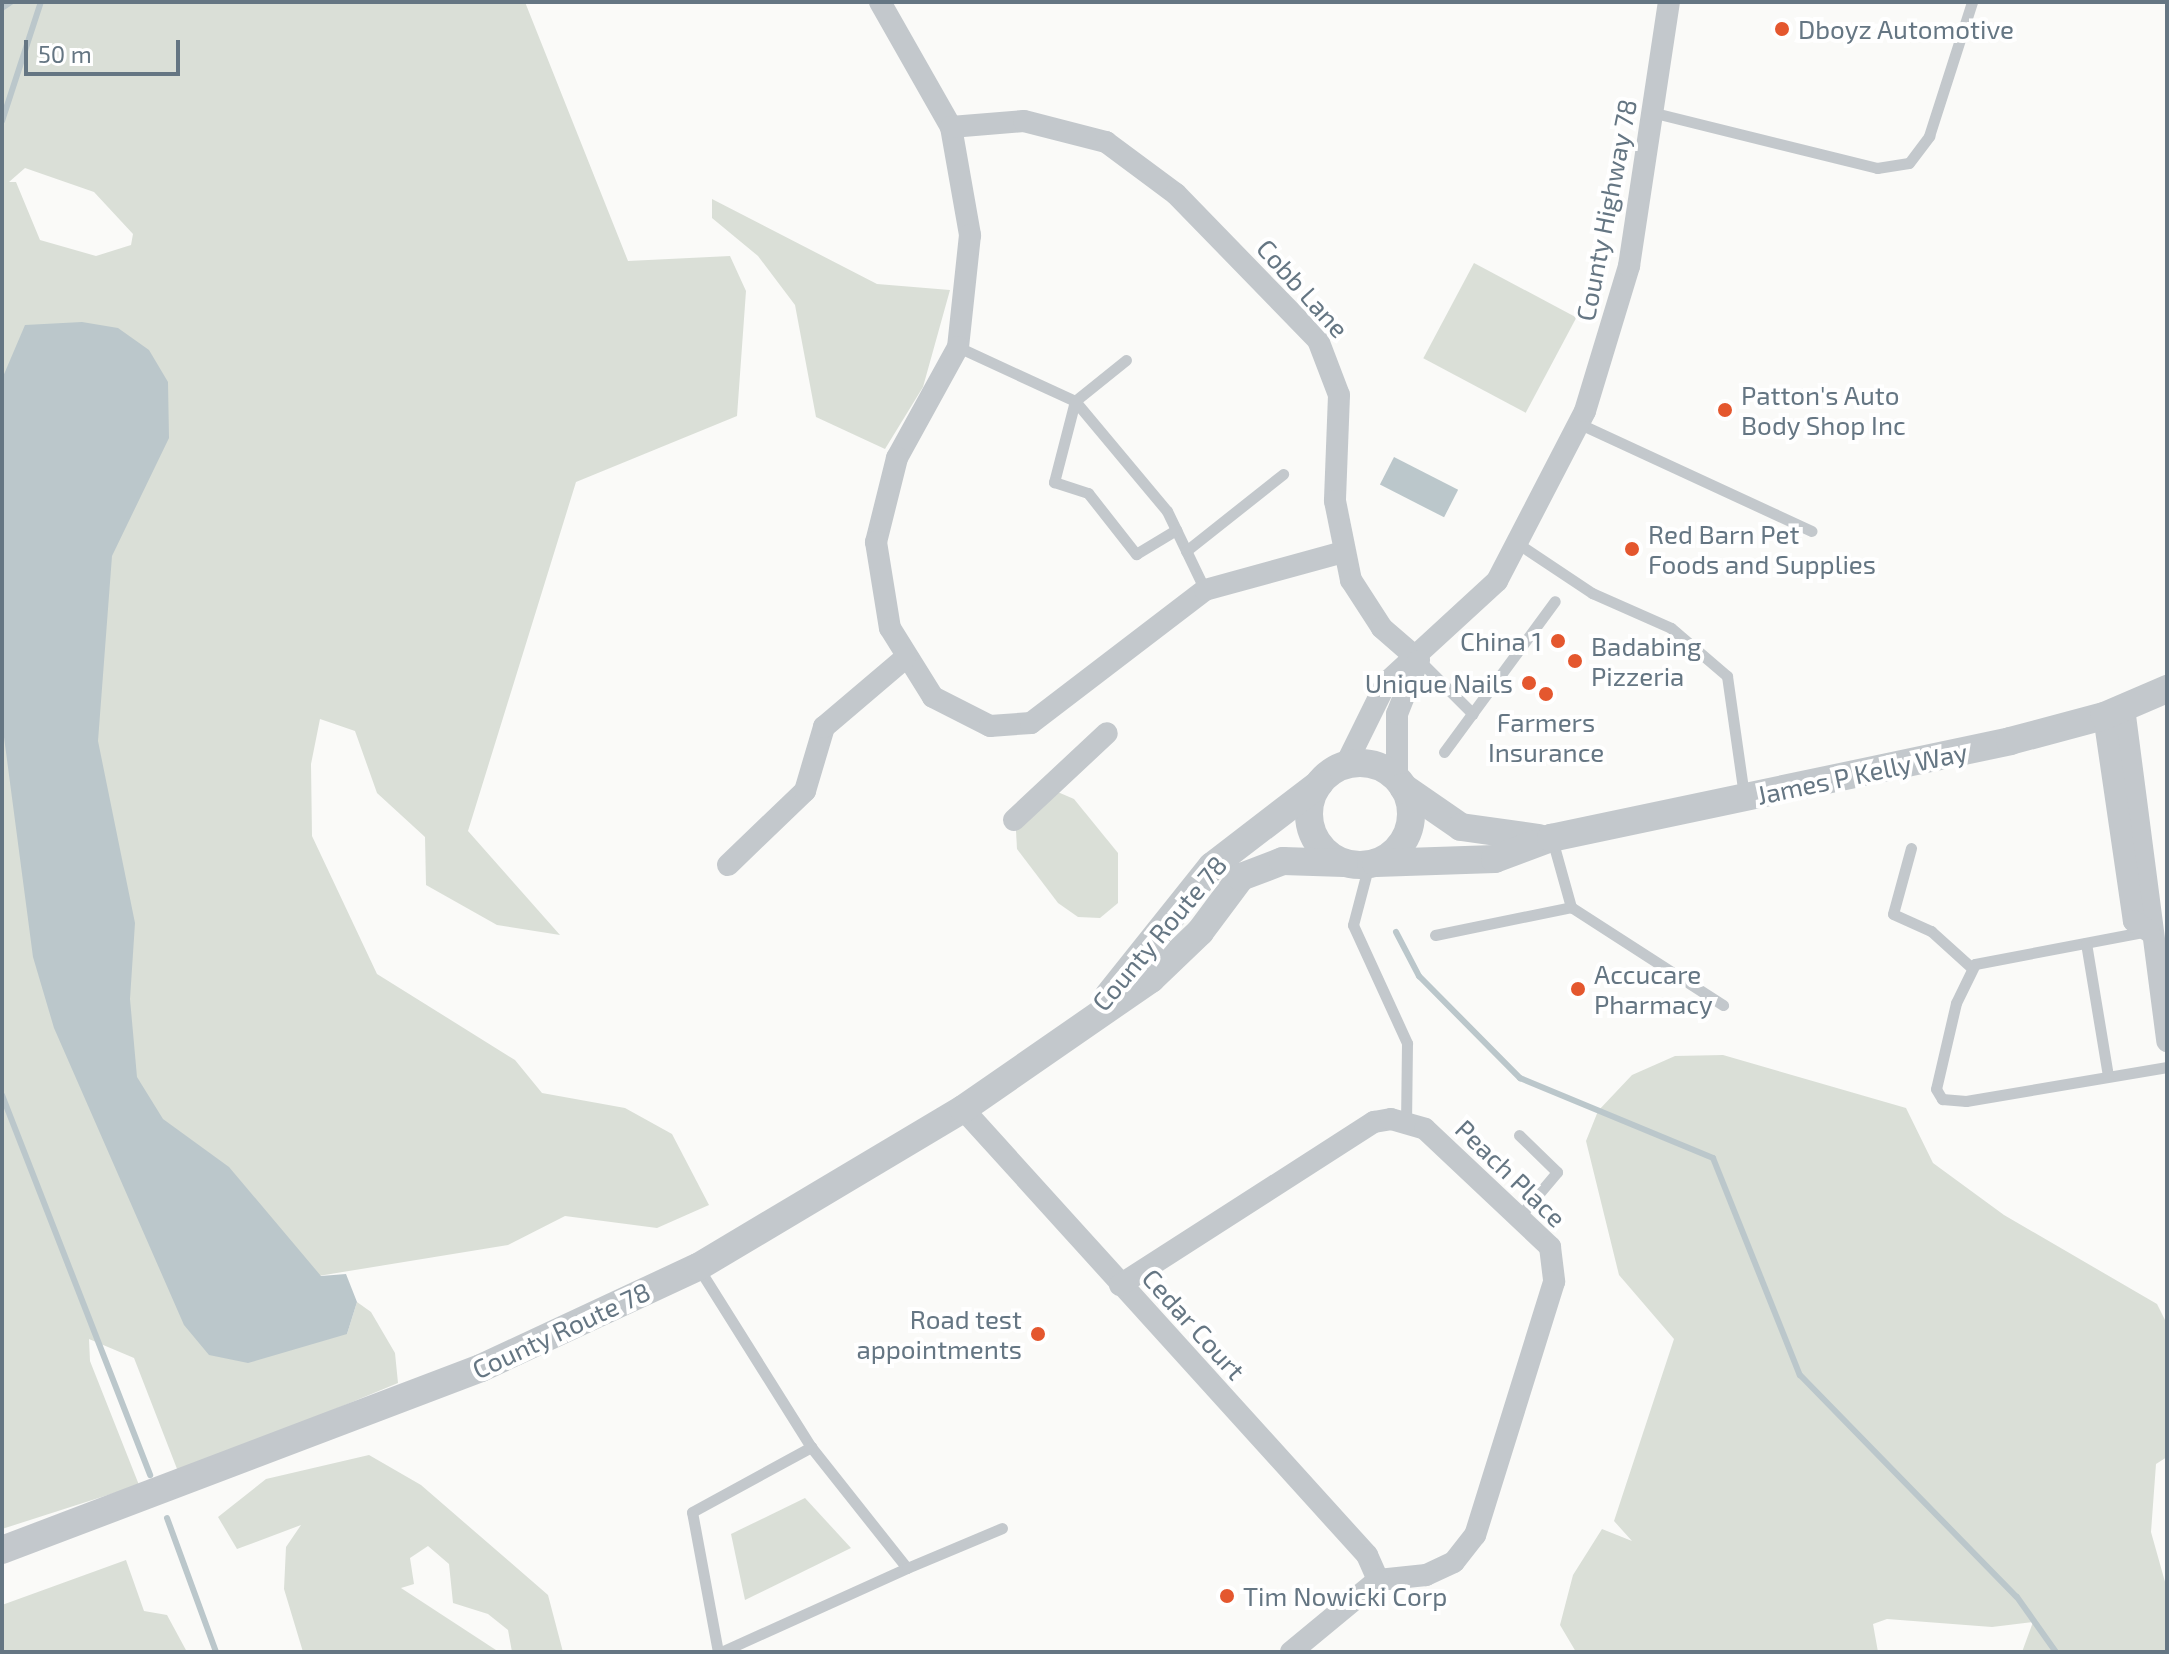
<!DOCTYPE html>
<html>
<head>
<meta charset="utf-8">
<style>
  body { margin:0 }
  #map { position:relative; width:2169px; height:1654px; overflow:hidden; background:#fafaf8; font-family:"Exo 2",sans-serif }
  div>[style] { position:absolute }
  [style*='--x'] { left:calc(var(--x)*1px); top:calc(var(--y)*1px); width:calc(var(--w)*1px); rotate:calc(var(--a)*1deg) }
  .green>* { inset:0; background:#dadfd7; transform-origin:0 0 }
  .water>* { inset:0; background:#bbc7cb; transform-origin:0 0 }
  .stream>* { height:6px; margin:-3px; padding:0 3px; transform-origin:3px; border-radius:3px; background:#bbc7cb }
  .service>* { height:11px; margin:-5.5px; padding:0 5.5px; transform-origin:5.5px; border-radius:5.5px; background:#c3c8cc }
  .minor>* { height:22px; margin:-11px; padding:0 11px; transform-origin:11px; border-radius:11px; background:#c3c8cc }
  .tertiary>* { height:28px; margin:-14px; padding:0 14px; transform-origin:14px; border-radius:14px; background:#c3c8cc }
  .tertiary>.ring { margin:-14px; padding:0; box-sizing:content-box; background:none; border:28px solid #c3c8cc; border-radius:50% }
  .dots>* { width:22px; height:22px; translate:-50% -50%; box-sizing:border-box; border:4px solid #fff; border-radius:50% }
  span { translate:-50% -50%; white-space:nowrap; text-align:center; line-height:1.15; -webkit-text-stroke:8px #fff; paint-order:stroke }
  .poi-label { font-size:26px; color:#657683 }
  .left { translate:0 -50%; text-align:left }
  .right { translate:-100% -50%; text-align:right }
  .street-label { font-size:26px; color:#657683 }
  .frame { position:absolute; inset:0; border:4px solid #657683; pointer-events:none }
  .scale { position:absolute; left:24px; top:40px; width:156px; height:36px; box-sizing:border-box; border:4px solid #657683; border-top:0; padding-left:10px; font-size:24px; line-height:28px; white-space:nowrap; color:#657683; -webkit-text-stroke:6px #fff; paint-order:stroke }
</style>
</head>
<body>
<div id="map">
  <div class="green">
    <i style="clip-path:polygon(evenodd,2px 2px,525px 2px,628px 261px,730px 256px,746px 291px,737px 416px,576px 482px,468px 831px,560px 935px,497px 925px,426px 885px,425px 837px,377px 793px,355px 731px,320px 719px,311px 764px,312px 836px,377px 974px,515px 1060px,542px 1093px,625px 1108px,672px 1134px,709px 1205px,657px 1228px,565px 1216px,508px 1245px,306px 1278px,347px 1334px,357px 1302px,371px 1312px,395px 1353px,398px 1383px,179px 1474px,134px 1358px,89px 1339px,90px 1361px,139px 1485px,2px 1529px,2px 2px,25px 168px,94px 192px,133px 234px,131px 245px,96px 256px,40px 240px,16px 182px,9px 182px,25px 168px)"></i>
    <i style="clip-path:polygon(712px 199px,877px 284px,950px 290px,923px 387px,885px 449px,816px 417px,795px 305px,758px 256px,712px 218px)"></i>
    <i style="left:1474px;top:263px;width:116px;height:108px;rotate:28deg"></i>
    <i style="clip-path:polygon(1053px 790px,1074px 799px,1118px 853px,1118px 903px,1100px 918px,1078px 917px,1058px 903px,1017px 849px,1015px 813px)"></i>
    <i style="clip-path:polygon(1723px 1055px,1906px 1108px,1933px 1163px,2004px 1215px,2157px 1304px,2167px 1324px,2167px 1457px,2156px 1464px,2151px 1532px,2167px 1589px,2167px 1652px,2022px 1652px,2033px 1622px,1992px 1627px,1887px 1619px,1873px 1624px,1878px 1652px,1576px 1652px,1560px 1625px,1573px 1575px,1602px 1529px,1632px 1541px,1614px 1521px,1674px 1339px,1619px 1275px,1586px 1141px,1598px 1111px,1632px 1075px,1675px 1056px)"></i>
    <i style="clip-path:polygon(369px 1455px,421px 1485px,548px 1595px,563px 1652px,512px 1652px,508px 1630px,488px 1614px,453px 1603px,449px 1564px,428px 1546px,410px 1558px,414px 1584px,401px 1588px,499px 1652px,303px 1652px,284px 1589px,286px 1547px,301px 1525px,237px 1549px,218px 1517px,266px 1479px)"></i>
    <i style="clip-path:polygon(805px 1498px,851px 1548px,745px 1600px,731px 1534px)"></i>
    <i style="clip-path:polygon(126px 1560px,144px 1611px,167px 1615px,187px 1652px,2px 1652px,2px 1605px)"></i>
  </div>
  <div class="water">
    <i style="clip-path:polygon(82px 322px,118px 328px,149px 350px,168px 382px,169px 438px,112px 556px,98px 741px,135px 923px,130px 999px,137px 1077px,163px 1119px,229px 1167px,321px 1276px,346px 1274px,357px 1302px,347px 1334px,248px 1363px,209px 1355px,184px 1325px,54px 1028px,33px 957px,2px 722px,2px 379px,25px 325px)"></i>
    <i style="left:1394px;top:457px;width:72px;height:31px;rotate:27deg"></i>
  </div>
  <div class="stream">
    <i style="--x:2;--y:8;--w:11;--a:-34"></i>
    <i style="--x:2;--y:121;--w:125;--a:-71.9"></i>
    <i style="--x:1396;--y:932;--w:50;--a:62.4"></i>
    <i style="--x:1419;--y:976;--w:144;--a:45.3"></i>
    <i style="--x:1520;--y:1078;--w:209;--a:22.5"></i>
    <i style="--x:1713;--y:1158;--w:234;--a:68.2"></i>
    <i style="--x:1800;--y:1375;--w:310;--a:45.7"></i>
    <i style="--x:2017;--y:1597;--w:67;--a:54.7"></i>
    <i style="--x:2;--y:1095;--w:408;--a:68.7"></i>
    <i style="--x:167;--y:1518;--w:143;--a:69.9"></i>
  </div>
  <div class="service">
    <i style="--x:1655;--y:113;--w:229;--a:13.9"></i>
    <i style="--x:1877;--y:168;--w:32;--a:-9"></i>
    <i style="--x:1909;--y:163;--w:34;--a:-53"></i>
    <i style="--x:1929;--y:136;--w:141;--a:-72.2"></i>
    <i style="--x:958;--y:347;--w:129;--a:24.8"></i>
    <i style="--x:1075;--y:401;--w:143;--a:50.1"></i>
    <i style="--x:1167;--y:511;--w:88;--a:64.3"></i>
    <i style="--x:1126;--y:360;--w:65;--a:141.2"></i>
    <i style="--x:1075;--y:401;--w:84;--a:104.5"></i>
    <i style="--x:1054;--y:482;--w:36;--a:18"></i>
    <i style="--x:1088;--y:493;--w:78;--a:51.8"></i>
    <i style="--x:1136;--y:554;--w:47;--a:-31"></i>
    <i style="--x:1580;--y:424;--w:255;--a:24.8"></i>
    <i style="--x:1520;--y:545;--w:87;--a:33.7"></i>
    <i style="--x:1592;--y:593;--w:86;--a:23.9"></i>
    <i style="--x:1671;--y:628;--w:74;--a:40.6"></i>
    <i style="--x:1727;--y:676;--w:120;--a:81.9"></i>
    <i style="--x:1186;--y:551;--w:124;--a:-38.4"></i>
    <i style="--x:1419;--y:660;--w:76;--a:45"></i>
    <i style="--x:1444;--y:752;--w:187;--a:-53.7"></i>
    <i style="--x:1552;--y:839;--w:71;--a:74.4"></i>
    <i style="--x:1571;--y:907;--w:181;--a:32.8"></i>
    <i style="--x:1911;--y:848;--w:68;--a:105.3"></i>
    <i style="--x:1893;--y:914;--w:42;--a:24.1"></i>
    <i style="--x:1931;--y:931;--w:55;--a:42.1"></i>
    <i style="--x:1369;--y:864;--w:63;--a:104.7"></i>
    <i style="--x:1353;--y:925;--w:130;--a:65.4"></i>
    <i style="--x:1407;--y:1043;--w:78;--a:90.7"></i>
    <i style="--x:2148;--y:931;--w:176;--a:169.2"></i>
    <i style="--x:1975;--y:964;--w:43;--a:116"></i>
    <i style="--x:1956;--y:1003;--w:88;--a:103.1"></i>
    <i style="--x:1936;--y:1089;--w:12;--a:59"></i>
    <i style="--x:1942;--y:1099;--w:24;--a:5"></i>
    <i style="--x:1966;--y:1101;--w:204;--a:-9.6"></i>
    <i style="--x:1435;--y:935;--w:139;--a:-11.6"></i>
    <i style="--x:2086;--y:943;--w:135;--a:80.6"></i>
    <i style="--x:1519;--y:1217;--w:59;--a:-49.8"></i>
    <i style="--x:1557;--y:1172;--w:53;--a:-135.8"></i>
    <i style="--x:698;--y:1267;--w:213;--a:57.9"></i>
    <i style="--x:811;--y:1447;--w:154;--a:51.6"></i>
    <i style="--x:907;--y:1568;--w:204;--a:155.7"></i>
    <i style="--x:907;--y:1568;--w:103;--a:-22.8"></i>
    <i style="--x:718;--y:1652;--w:142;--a:-100.5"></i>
    <i style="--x:692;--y:1512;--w:136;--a:-28.6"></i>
  </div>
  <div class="minor">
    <i style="--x:880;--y:2;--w:144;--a:60.4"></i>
    <i style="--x:951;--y:127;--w:110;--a:80"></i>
    <i style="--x:970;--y:235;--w:113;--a:96.1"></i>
    <i style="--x:958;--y:347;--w:127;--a:118.8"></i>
    <i style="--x:897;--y:458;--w:87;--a:104"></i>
    <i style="--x:876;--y:542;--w:87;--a:80.8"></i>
    <i style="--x:890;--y:628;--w:81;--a:58.1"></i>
    <i style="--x:933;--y:697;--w:64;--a:27"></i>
    <i style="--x:990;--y:726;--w:41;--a:-4.2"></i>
    <i style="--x:1031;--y:723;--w:219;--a:-37.4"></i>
    <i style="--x:1205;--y:590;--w:143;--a:-15.4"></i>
    <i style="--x:951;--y:127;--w:73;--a:-4.7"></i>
    <i style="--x:1024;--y:121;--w:85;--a:14.4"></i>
    <i style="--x:1106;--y:142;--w:87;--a:36.6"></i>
    <i style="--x:1176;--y:194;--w:204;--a:45.8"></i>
    <i style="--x:1318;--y:340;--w:59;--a:69.1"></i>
    <i style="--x:1339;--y:395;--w:106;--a:92.2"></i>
    <i style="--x:1335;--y:501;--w:81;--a:78.6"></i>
    <i style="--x:1351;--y:580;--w:57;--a:57.1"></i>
    <i style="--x:1382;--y:628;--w:49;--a:40.9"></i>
    <i style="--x:2124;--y:708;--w:336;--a:82.6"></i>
    <i style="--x:2104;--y:716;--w:207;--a:81.7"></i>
    <i style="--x:2134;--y:921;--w:18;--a:34"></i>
    <i style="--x:1345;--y:766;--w:93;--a:-63.7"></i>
    <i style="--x:1386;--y:683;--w:151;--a:-42.6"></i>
    <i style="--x:1497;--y:581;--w:191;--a:-62.6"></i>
    <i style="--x:1585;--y:411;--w:152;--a:-73.1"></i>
    <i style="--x:1629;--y:266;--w:267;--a:-81.4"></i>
    <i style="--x:1397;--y:778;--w:64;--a:-90"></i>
    <i style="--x:1397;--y:714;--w:57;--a:-68.4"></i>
    <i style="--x:1014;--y:820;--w:127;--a:-43.1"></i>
    <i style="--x:728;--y:865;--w:107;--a:-43.9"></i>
    <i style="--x:805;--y:791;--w:67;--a:-73.5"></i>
    <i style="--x:824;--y:727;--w:106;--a:-40.4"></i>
    <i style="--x:963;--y:1109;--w:602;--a:47.83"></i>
    <i style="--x:1367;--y:1555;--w:27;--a:66"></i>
    <i style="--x:1120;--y:1285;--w:302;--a:-32.7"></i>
    <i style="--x:1374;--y:1122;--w:17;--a:-10"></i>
    <i style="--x:1391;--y:1119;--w:35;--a:16"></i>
    <i style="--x:1425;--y:1129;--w:172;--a:43.3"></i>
    <i style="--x:1550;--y:1247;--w:35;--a:83"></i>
    <i style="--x:1554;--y:1282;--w:265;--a:107.3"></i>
    <i style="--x:1475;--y:1535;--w:34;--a:128"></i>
    <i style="--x:1454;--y:1562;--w:31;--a:155"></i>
    <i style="--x:1426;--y:1575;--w:48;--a:174.1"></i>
    <i style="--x:1291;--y:1652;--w:113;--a:-39.6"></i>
  </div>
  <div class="tertiary">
    <i class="ring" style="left:1309px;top:763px;width:74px;height:74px"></i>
    <i style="--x:1403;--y:787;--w:70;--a:34.6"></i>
    <i style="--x:1461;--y:827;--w:79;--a:8"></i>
    <i style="--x:1376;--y:863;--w:119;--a:-1.9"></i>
    <i style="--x:1495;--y:859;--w:60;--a:-20.6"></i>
    <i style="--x:1551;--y:838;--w:469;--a:-11.9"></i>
    <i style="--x:2010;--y:741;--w:97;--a:-14.9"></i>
    <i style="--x:2104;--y:716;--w:69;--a:-23.2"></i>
    <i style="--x:1109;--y:995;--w:165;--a:-51.4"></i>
    <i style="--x:1212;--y:866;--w:135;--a:-37.5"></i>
    <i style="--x:2;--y:1550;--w:512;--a:-20.8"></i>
    <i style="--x:481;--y:1368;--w:239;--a:-25"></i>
    <i style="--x:698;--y:1267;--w:309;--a:-30.8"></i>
    <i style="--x:963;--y:1109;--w:229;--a:-34.7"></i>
    <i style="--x:1151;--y:979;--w:68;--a:-43.8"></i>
    <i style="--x:1200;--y:932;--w:69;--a:-53.3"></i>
    <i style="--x:1241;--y:877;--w:45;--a:-20.9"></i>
    <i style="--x:1283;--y:861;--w:61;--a:1.9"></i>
  </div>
  <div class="dots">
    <i style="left:1782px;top:29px;background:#e4572e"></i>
    <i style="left:1725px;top:410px;background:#e4572e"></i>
    <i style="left:1632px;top:549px;background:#e4572e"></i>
    <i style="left:1558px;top:641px;background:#e4572e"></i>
    <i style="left:1575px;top:661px;background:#e4572e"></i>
    <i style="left:1529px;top:683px;background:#e4572e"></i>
    <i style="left:1546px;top:694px;background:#e4572e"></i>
    <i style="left:1578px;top:989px;background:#e4572e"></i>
    <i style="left:1038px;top:1334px;background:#e4572e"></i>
    <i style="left:1227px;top:1596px;background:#e4572e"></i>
  </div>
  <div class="poi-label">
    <span class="left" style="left:1798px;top:29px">Dboyz Automotive</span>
    <span class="left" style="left:1741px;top:410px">Patton's Auto<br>Body Shop Inc</span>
    <span class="left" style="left:1648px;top:549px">Red Barn Pet<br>Foods and Supplies</span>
    <span class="right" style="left:1542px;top:641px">China 1</span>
    <span class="left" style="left:1591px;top:661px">Badabing<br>Pizzeria</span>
    <span class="right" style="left:1513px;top:683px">Unique Nails</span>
    <span style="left:1546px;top:737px">Farmers<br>Insurance</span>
    <span class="left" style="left:1594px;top:989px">Accucare<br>Pharmacy</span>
    <span class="right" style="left:1022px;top:1334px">Road test<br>appointments</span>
    <span class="left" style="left:1243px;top:1596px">Tim Nowicki Corp</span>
  </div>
  <div class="street-label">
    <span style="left:1606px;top:210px;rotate:-79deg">County Highway 78</span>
    <span style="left:1303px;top:288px;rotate:48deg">Cobb Lane</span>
    <span style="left:1862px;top:773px;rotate:-12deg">James P Kelly Way</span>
    <span style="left:1159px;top:933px;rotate:-50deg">County Route 78</span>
    <span style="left:1511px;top:1173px;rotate:44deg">Peach Place</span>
    <span style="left:1194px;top:1324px;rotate:48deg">Cedar Court</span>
    <span style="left:561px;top:1330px;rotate:-25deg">County Route 78</span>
  </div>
  <div class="frame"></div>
  <div class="scale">50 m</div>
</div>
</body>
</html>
